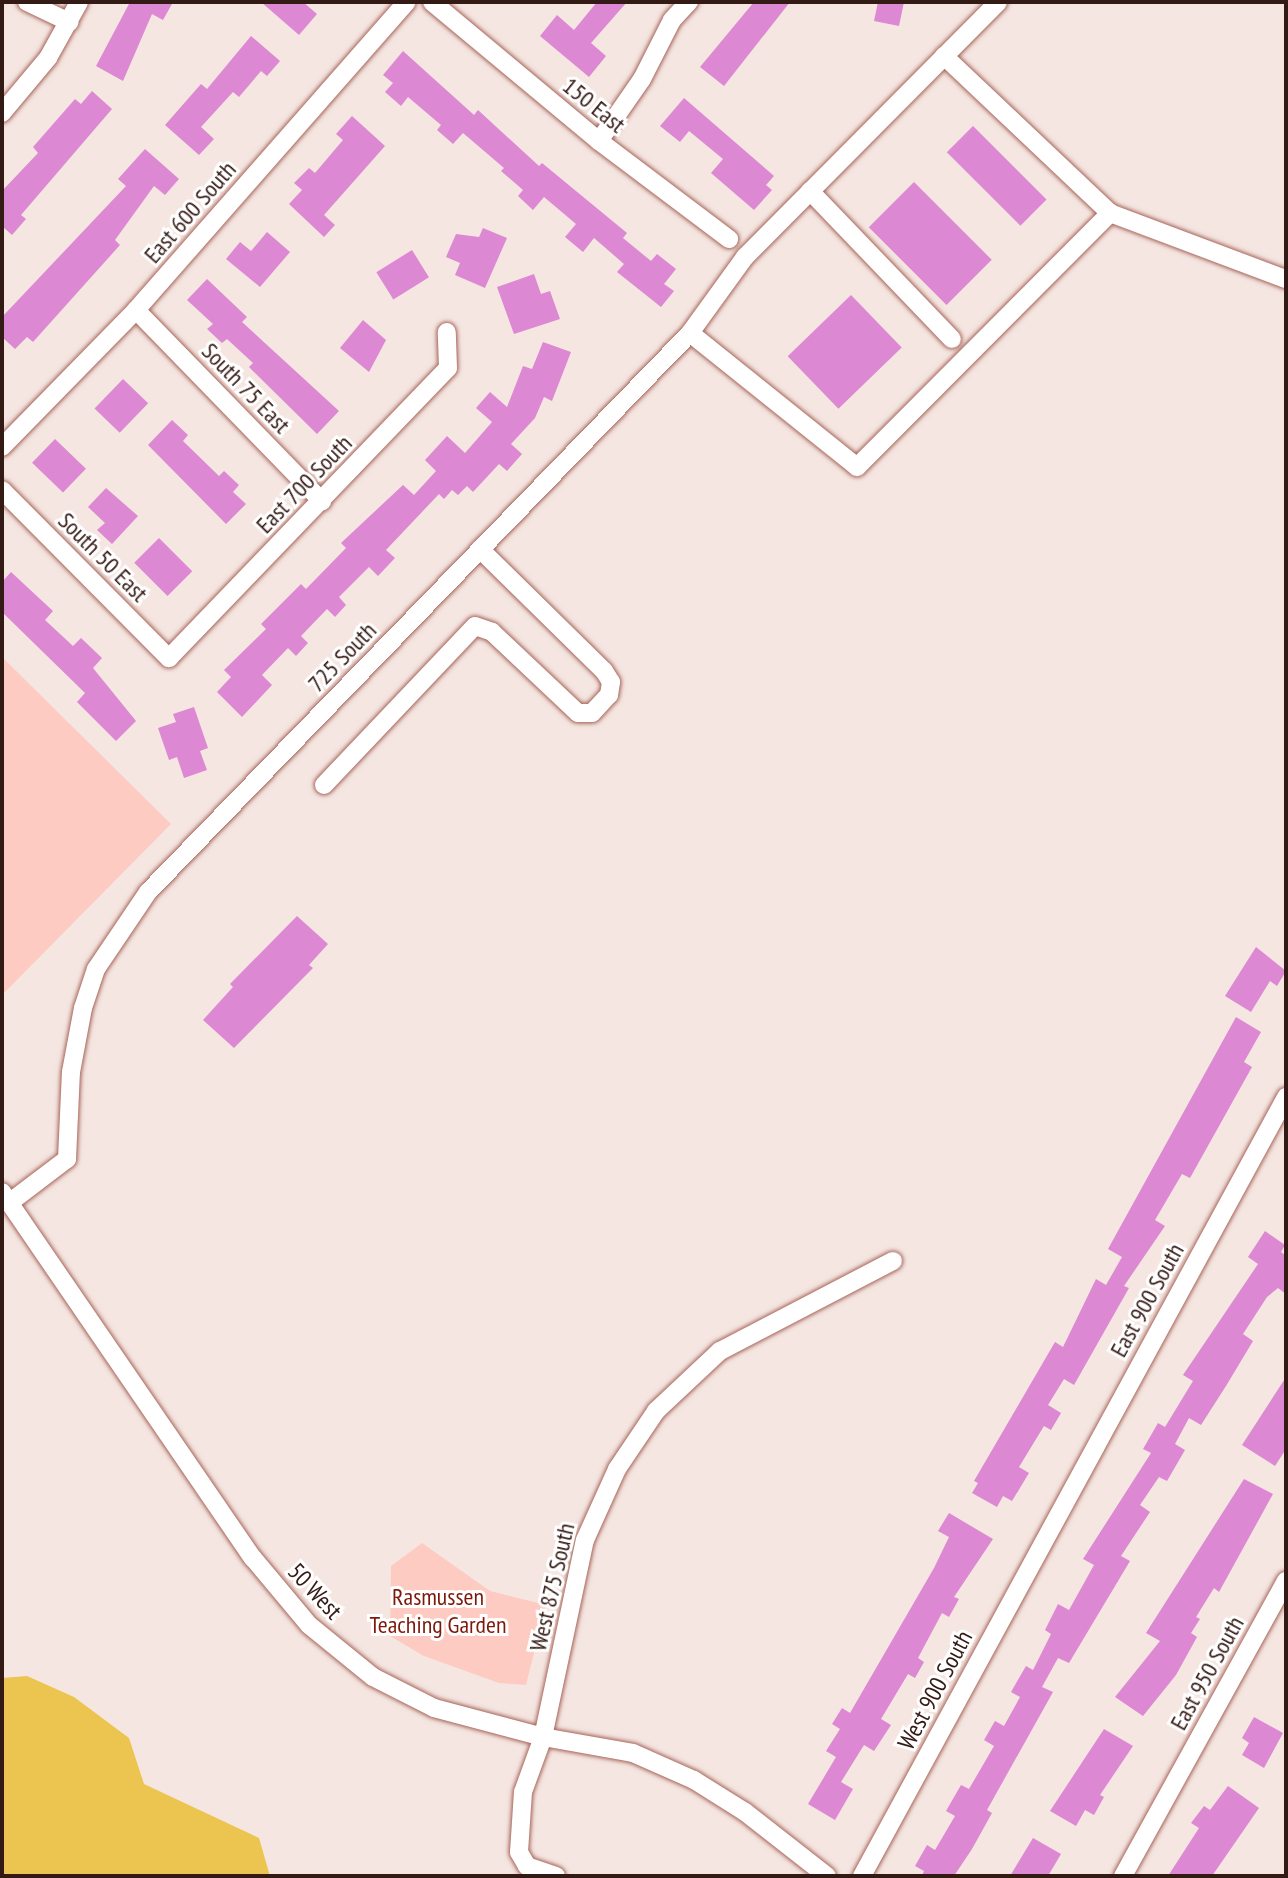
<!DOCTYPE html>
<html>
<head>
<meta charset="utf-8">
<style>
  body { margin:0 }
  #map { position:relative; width:1288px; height:1878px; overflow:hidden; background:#f5e6e2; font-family:"PT Sans Narrow",sans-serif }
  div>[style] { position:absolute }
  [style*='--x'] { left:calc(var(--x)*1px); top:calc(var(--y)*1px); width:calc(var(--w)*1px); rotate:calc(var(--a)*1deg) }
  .green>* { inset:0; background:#fdcbc1 }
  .water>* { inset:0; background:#ebc550 }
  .building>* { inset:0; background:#dc88d2; transform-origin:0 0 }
  .roads { filter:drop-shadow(0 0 2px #a76559) drop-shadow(0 0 2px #a76559) }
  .minor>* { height:18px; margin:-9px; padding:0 9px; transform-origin:9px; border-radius:9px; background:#fff }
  span { translate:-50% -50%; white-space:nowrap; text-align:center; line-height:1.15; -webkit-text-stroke:6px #fff; paint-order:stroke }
  .street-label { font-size:24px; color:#341a15 }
  .park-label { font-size:24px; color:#7c190b }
  .frame { position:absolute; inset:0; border:4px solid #341a15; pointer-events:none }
</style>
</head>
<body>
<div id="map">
  <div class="green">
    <i style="clip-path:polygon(2px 657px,171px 824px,2px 995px)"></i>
    <i style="clip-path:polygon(422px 1543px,490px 1591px,546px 1605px,526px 1685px,499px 1683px,424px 1656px,390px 1636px,391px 1566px)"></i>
  </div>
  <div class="water">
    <i style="clip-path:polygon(27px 1676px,74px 1697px,129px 1738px,144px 1784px,259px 1838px,270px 1876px,2px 1876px,2px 1678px)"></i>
  </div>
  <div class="building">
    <i style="clip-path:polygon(130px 2px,173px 2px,163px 20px,152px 14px,123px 81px,96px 66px)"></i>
    <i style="clip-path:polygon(261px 2px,303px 2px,317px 14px,299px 35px)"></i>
    <i style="clip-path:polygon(597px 2px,627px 2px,591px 43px,606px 56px,589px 77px,540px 36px,557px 15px,574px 30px)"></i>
    <i style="clip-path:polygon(754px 2px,790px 2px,724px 86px,700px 67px)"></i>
    <i style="clip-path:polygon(878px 2px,904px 2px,899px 26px,874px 21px)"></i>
    <i style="clip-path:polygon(251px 36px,280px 61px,267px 76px,261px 71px,239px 97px,233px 92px,201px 127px,214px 139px,199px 155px,165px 125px,201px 84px,207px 89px)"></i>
    <i style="clip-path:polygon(403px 51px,474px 115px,478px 110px,539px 166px,542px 163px,627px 233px,623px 238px,651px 261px,657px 254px,676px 269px,664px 284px,674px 291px,661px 307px,617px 272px,624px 264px,594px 238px,583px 252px,565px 237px,576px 224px,544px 197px,533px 210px,518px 196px,523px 190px,501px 171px,504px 168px,463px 133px,453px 144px,437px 130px,441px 125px,408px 97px,401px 106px,385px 92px,393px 83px,383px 75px)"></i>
    <i style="clip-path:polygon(92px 91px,112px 109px,21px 215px,26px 219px,12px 235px,2px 226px,2px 191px,38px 153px,33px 147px,75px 99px,81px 104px)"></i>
    <i style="clip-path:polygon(684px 98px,774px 176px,766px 185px,772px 190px,754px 210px,711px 173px,723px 159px,689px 131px,680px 142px,660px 126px)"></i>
    <i style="clip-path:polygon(352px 116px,385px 146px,324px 215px,335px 225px,324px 237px,289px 204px,302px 190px,294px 183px,309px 168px,315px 173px,343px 140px,336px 134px)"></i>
    <i style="left:973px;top:126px;width:104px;height:37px;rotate:45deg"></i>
    <i style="clip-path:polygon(145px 149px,179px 179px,165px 195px,154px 186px,115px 240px,120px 245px,33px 342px,27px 337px,15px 349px,2px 337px,2px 317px,126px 186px,118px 179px)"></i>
    <i style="left:914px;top:182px;width:110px;height:64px;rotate:45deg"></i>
    <i style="clip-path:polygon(483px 228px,507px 238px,485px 288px,455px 275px,460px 263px,446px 257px,456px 234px,479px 237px)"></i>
    <i style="clip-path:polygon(267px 232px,290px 252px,260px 287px,226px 259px,240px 242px,251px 251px)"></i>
    <i style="left:412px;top:250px;width:32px;height:42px;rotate:58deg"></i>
    <i style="clip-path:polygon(534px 274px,541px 294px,550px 291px,560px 319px,514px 334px,497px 287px)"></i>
    <i style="clip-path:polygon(207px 279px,247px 317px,242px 322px,339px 411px,317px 434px,249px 367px,253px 363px,227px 339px,222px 343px,207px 329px,213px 324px,187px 300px)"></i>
    <i style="left:851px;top:295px;width:73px;height:88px;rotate:46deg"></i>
    <i style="clip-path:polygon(363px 320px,386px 340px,369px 372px,340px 348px)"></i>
    <i style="clip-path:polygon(543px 342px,571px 352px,552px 401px,544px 397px,535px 418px,511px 444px,522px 454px,507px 471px,499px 464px,473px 492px,467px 486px,458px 495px,452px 490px,444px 499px,439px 494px,386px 550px,395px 558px,378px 576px,369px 567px,339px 597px,346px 605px,335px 617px,327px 609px,301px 636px,308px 643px,296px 656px,288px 648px,262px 675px,272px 685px,242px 717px,217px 692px,231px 677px,224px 670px,266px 629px,261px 624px,301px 584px,306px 589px,346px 548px,341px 543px,403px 485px,414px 495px,436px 471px,425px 460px,447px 436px,465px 453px,492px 422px,476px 408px,490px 392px,507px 407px,523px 366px,532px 369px)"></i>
    <i style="left:123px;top:379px;width:35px;height:41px;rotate:44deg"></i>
    <i style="clip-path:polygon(172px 420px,188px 435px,183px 441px,219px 476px,224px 471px,239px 485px,233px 492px,246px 504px,226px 524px,148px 445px)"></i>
    <i style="left:55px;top:439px;width:43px;height:33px;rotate:44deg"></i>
    <i style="clip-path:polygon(106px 488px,138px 516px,112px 544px,97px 530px,105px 523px,88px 507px)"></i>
    <i style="left:159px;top:538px;width:47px;height:35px;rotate:45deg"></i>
    <i style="clip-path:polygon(11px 572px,53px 611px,45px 620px,73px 646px,81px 638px,102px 658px,93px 668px,136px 721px,116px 741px,77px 702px,85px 693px,2px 612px,2px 582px)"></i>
    <i style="clip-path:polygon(194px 707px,208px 748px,200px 751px,207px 770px,184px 778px,177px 757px,169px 760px,158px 728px,176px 722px,173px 714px)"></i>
    <i style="clip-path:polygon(297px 916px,328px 944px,309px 965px,313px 968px,234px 1048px,203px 1020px,233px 987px,230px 984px)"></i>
    <i style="clip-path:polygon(1256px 947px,1286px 971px,1277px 986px,1270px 981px,1251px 1012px,1225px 996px)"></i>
    <i style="clip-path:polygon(1236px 1017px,1261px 1032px,1244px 1062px,1252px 1067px,1190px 1178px,1182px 1174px,1155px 1220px,1165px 1226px,1124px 1286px,1129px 1288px,1074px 1385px,1064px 1379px,1048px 1405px,1061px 1413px,1051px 1430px,1044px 1426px,1019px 1467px,1029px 1473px,1012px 1501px,1003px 1496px,997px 1507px,972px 1493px,978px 1483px,974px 1481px,1055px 1342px,1063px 1347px,1096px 1279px,1106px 1285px,1122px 1257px,1108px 1249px)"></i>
    <i style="clip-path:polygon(1265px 1231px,1285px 1245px,1281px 1252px,1286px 1256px,1286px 1294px,1278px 1288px,1267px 1297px,1243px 1334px,1253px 1341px,1226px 1386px,1201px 1425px,1189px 1418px,1175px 1444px,1185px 1450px,1167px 1481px,1159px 1477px,1140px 1505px,1150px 1512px,1121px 1556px,1130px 1561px,1069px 1663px,1058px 1658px,1042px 1687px,1053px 1692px,987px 1810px,992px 1813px,972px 1849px,954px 1876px,922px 1876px,924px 1871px,915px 1866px,927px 1845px,935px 1850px,955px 1816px,946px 1811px,961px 1785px,969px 1789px,994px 1746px,984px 1740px,995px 1721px,1004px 1726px,1020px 1697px,1011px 1692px,1026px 1666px,1033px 1670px,1051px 1634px,1045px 1630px,1058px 1604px,1069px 1610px,1094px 1565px,1083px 1559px,1151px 1453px,1143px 1449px,1158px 1423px,1165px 1427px,1193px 1381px,1183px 1375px,1258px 1264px,1248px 1257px)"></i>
    <i style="clip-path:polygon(1286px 1377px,1286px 1449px,1275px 1466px,1242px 1445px)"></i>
    <i style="clip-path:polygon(1244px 1479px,1273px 1494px,1219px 1592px,1214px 1588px,1196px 1617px,1200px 1619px,1191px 1633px,1197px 1637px,1176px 1675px,1143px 1716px,1115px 1697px,1160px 1641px,1146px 1633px)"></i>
    <i style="clip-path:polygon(949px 1513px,993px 1539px,954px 1597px,959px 1599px,949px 1617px,942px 1613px,918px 1658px,924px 1662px,915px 1678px,908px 1674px,881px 1719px,891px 1725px,874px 1751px,864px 1745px,841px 1782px,853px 1789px,835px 1820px,808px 1804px,836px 1757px,826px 1751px,840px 1729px,832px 1724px,842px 1708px,850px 1713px,934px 1568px,949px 1537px,938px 1531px)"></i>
    <i style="clip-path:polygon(1254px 1717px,1283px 1733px,1264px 1768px,1242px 1755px,1249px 1743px,1242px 1738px)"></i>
    <i style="clip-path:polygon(1104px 1729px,1133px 1746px,1100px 1795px,1104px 1797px,1094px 1815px,1085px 1810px,1076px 1826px,1050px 1811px)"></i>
    <i style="clip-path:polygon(1228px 1786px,1259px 1808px,1212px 1876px,1168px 1876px,1199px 1828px,1191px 1823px,1204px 1806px,1210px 1810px)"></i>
    <i style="clip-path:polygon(1033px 1838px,1061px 1854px,1048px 1876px,1010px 1876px)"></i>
  </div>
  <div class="roads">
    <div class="minor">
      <i style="--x:27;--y:2;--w:47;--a:25.5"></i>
      <i style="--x:432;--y:2;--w:217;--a:39.8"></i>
      <i style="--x:599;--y:141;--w:163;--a:37"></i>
      <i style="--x:944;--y:56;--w:228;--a:43.4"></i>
      <i style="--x:1110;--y:213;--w:188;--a:20.6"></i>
      <i style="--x:2;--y:113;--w:72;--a:-50.1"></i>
      <i style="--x:48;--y:58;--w:64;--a:-61"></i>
      <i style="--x:599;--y:141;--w:75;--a:-55.3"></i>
      <i style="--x:642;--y:79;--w:66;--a:-63"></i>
      <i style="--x:672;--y:20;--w:25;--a:-47"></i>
      <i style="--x:810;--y:191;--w:205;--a:46.2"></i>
      <i style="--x:136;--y:310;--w:267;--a:45.8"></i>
      <i style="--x:690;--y:333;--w:214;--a:38.7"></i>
      <i style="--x:857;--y:467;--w:359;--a:-45.1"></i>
      <i style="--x:2;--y:447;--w:192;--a:-45.6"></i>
      <i style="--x:136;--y:310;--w:410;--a:-48.7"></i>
      <i style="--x:2;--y:490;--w:237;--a:45.2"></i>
      <i style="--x:169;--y:658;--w:402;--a:-46.1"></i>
      <i style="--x:448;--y:368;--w:36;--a:-92"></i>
      <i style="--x:324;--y:785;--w:219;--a:-46.5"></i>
      <i style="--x:475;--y:626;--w:18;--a:19"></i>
      <i style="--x:492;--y:632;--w:118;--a:43.3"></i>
      <i style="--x:578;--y:713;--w:14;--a:0"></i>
      <i style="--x:592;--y:713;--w:25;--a:-47"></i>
      <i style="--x:609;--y:695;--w:13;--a:-81"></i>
      <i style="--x:611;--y:682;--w:13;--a:-122"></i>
      <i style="--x:604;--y:671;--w:174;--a:-135.5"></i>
      <i style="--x:2;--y:1192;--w:444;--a:55.6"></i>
      <i style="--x:253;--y:1558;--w:87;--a:50.1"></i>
      <i style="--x:309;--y:1625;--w:82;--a:39.1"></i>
      <i style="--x:373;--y:1677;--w:68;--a:26.9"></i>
      <i style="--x:434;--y:1708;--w:113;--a:14.9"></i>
      <i style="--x:543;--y:1737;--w:91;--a:10.1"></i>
      <i style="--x:633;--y:1753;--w:67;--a:23.9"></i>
      <i style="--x:694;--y:1780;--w:60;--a:32.1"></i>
      <i style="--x:745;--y:1812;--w:104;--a:38"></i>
      <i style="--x:9;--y:1203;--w:73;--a:-37.2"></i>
      <i style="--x:67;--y:1159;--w:87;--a:-87.4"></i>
      <i style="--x:71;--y:1072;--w:65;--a:-79.4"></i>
      <i style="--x:83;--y:1008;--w:41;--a:-71.6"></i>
      <i style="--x:96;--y:969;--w:93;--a:-56"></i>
      <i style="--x:148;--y:892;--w:779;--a:-45.88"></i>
      <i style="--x:690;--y:333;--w:94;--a:-54.1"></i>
      <i style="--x:745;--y:257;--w:359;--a:-45.2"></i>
      <i style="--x:556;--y:1876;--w:31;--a:-161"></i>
      <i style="--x:527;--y:1866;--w:16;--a:-120"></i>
      <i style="--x:519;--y:1852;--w:60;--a:-86.2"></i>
      <i style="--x:523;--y:1792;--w:59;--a:-70"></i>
      <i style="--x:543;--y:1737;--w:201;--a:-78"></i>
      <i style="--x:585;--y:1540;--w:78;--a:-65.7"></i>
      <i style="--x:617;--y:1469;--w:70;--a:-56.1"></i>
      <i style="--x:656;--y:1411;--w:88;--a:-43.2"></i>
      <i style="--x:720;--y:1351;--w:195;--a:-27.5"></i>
      <i style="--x:862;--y:1876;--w:887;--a:-61.44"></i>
      <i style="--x:1123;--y:1876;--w:337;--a:-61.1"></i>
    </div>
  </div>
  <div class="street-label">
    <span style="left:594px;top:105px;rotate:39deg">150 East</span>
    <span style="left:190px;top:212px;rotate:-49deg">East 600 South</span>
    <span style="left:246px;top:388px;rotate:46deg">South 75 East</span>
    <span style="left:304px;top:484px;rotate:-46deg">East 700 South</span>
    <span style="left:103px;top:557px;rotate:45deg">South 50 East</span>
    <span style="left:342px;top:657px;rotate:-46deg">725 South</span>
    <span style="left:1147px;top:1300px;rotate:-61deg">East 900 South</span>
    <span style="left:552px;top:1587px;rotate:-77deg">West 875 South</span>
    <span style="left:315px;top:1591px;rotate:47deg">50 West</span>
    <span style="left:1207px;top:1673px;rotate:-61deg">East 950 South</span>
    <span style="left:935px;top:1690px;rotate:-62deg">West 900 South</span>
  </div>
  <div class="park-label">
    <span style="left:438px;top:1611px">Rasmussen<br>Teaching Garden</span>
  </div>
  <div class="frame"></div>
</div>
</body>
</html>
